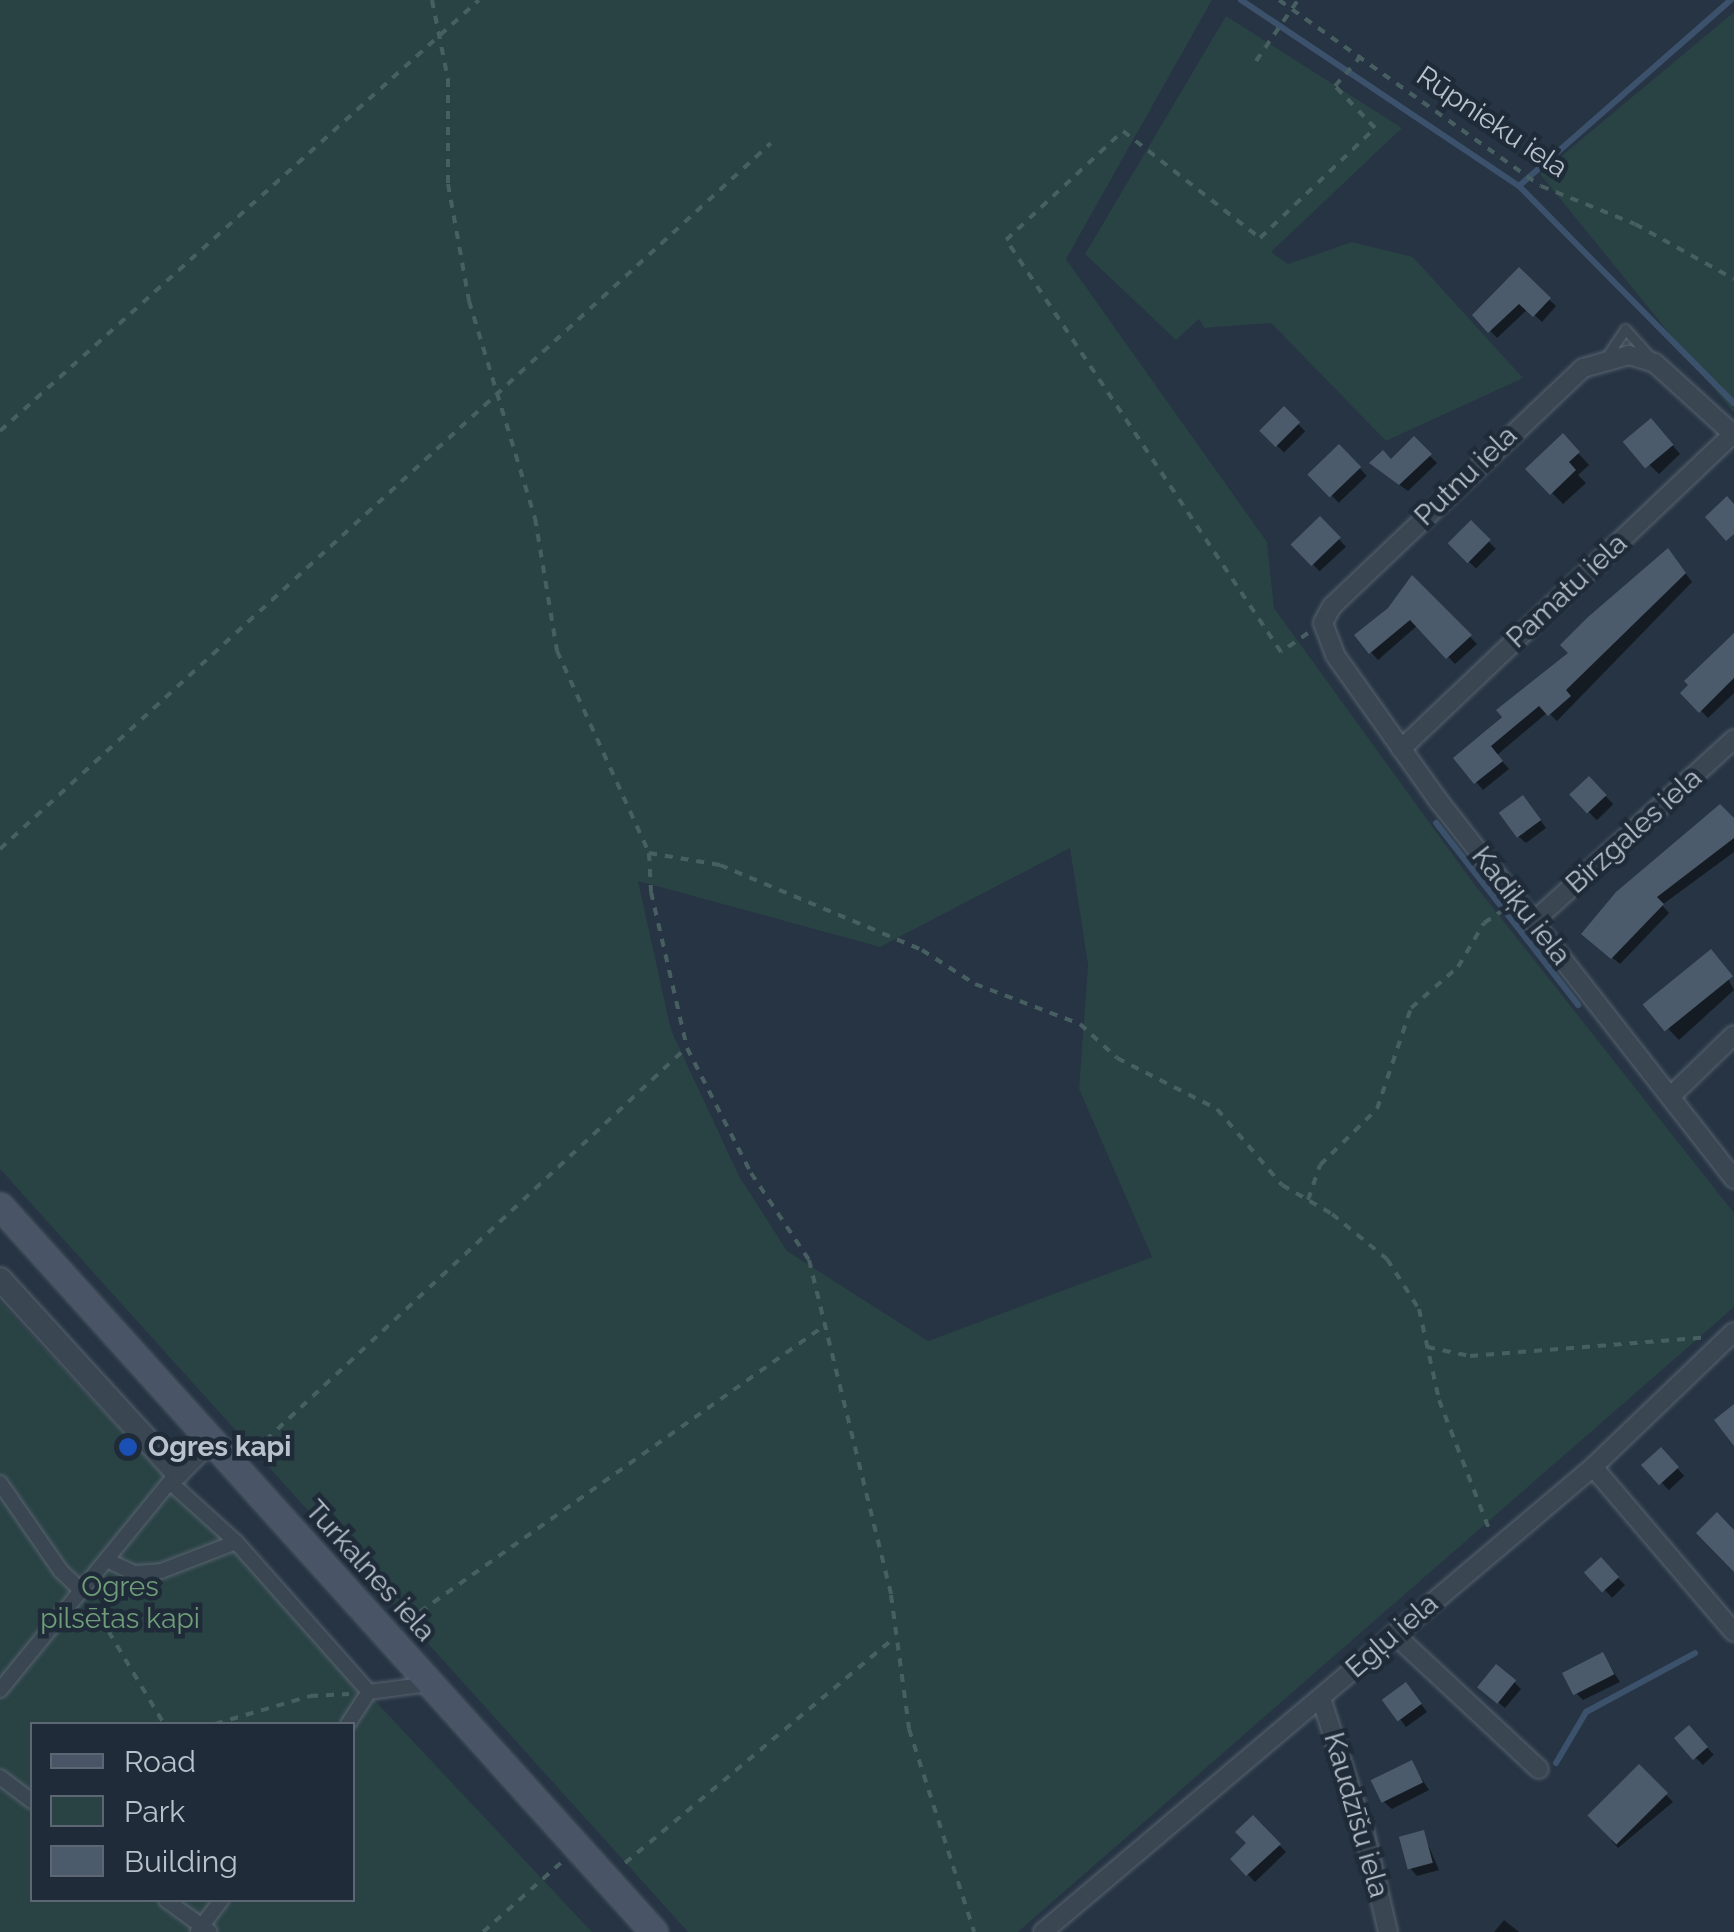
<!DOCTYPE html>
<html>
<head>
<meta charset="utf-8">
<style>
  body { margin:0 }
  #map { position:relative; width:1734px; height:1932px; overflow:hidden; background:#263443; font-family:Raleway,sans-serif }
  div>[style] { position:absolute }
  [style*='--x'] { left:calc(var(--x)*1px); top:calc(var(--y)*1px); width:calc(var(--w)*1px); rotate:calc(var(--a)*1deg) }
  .green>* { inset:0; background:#294244 }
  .shadow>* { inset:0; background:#0007; transform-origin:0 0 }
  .stream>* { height:6px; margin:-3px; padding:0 3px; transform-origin:3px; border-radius:3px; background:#3c526c }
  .building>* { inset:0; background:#4c5b6c; transform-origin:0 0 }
  .path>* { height:4px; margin-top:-2px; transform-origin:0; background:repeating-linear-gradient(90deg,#475f60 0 8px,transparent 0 16px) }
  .roads { filter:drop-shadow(0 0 2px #596470) drop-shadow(0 0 2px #596470) }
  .service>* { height:9px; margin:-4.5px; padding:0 4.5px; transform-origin:4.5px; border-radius:4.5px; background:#3b4653 }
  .pedestrian>* { height:14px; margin:-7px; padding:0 7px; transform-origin:7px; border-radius:7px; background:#3b4653 }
  .minor>* { height:18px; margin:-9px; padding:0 9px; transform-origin:9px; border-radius:9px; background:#3b4653 }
  .tertiary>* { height:22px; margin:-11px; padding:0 11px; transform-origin:11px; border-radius:11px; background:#3b4653 }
  .secondary>* { height:25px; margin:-12.5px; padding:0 12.5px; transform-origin:12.5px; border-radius:12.5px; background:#495566 }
  .dots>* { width:28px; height:28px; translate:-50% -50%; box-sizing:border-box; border:5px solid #1f2b38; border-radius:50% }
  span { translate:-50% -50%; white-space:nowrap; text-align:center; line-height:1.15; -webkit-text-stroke:9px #1f2b38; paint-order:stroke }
  .street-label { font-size:28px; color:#b8c1cc }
  .poi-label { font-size:28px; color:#b8c1cc; font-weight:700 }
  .left { translate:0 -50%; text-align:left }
  .park-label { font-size:28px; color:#6f9d78 }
  .legend { position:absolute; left:30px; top:1722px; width:325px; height:180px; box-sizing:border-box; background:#1f2b38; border:2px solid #5c6773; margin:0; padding:12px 18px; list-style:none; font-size:30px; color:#b8c1cc }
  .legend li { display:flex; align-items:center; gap:20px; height:50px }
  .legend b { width:50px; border:2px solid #5c6773 }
</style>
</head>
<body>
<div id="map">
  <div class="green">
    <i style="clip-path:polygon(evenodd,0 0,1212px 0,1066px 259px,1267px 542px,1274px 608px,1471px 880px,1734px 1213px,1734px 1307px,1018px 1932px,688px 1932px,0 1169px,0 0,1070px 848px,1088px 965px,1079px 1089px,1152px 1257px,928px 1341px,787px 1251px,739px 1176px,671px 1030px,638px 881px,880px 947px,1070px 848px)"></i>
    <i style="clip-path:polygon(1734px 12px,1734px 413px,1540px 174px)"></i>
    <i style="clip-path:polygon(1226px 16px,1402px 128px,1271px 252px,1288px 264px,1352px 242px,1413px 257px,1523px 378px,1386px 441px,1271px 323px,1204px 328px,1199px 319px,1176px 340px,1085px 254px)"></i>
    <i style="clip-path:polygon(evenodd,0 1301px,592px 1932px,0 1932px,0 1301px,32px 1724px,352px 1724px,352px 1900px,32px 1900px,32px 1724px)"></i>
  </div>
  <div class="shadow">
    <i style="clip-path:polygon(1519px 271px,1556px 306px,1542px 322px,1528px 309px,1497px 338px,1475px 315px)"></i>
    <i style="left:1284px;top:410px;width:30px;height:30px;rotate:45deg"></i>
    <i style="clip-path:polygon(1658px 428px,1680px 454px,1659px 474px,1628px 444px)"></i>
    <i style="clip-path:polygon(1563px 437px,1589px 465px,1578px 475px,1586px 483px,1563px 504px,1529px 469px)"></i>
    <i style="clip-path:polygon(1414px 440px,1437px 463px,1408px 491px,1379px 470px)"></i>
    <i style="left:1339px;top:447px;width:40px;height:39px;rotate:46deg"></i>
    <i style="left:1320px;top:519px;width:38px;height:36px;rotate:47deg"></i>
    <i style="left:1471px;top:524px;width:35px;height:28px;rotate:45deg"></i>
    <i style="clip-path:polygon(1675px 559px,1692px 582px,1557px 721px,1548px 712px,1497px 755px,1509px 769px,1483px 790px,1456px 758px)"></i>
    <i style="clip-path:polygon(1412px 578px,1477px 644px,1455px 664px,1418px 625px,1378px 660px,1371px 652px)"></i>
    <i style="clip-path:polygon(1734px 636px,1734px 693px,1708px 718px,1684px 693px)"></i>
    <i style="left:1589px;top:779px;width:35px;height:23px;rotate:46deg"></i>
    <i style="clip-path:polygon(1530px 806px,1546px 828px,1526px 843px,1518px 836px)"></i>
    <i style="clip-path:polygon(1734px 822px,1734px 852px,1662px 905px,1669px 913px,1620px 964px,1592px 941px)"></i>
    <i style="clip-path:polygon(1718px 960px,1734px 990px,1679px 1040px,1649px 1009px)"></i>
    <i style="left:1661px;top:1451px;width:34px;height:21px;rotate:47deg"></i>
    <i style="left:1601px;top:1561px;width:34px;height:18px;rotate:45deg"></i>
    <i style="clip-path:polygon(1603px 1655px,1620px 1682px,1583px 1700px,1576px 1693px)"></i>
    <i style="clip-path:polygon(1514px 1682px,1521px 1689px,1505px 1708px,1488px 1694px)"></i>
    <i style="clip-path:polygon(1413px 1693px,1427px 1712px,1406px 1727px,1386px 1700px)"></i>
    <i style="left:1688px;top:1728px;width:37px;height:15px;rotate:46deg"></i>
    <i style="clip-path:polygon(1411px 1763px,1429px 1790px,1392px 1809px,1384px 1802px)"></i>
    <i style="clip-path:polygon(1639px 1767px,1673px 1802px,1618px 1848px,1611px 1840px)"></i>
    <i style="clip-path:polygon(1253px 1818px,1286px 1852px,1255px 1882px,1233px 1859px,1250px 1844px)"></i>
    <i style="clip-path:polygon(1423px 1833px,1439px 1870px,1417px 1876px,1410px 1868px)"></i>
    <i style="clip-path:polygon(1504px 1920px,1519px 1932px,1494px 1932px)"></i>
  </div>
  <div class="stream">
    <i style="--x:1241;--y:0;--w:334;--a:33.8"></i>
    <i style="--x:1519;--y:186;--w:305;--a:45.3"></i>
    <i style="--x:1519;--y:186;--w:282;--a:-41.3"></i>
    <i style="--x:1436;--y:823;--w:231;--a:52"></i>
    <i style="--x:1556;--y:1763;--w:59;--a:-59.5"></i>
    <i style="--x:1586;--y:1712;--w:124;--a:-28.4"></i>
  </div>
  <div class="building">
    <i style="clip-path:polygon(1519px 267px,1551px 298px,1533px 317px,1519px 304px,1488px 333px,1472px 315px)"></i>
    <i style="left:1284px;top:406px;width:23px;height:35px;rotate:45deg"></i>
    <i style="left:1651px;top:418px;width:35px;height:37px;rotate:50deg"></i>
    <i style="clip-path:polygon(1563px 433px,1580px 452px,1569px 462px,1576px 470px,1550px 495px,1525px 469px)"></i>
    <i style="clip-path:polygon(1414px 436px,1432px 454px,1399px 485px,1369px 463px,1383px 450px,1391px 459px)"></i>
    <i style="left:1339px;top:444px;width:32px;height:44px;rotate:46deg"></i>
    <i style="clip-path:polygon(1727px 496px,1734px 504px,1734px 534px,1726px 541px,1705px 517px)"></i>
    <i style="left:1320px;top:516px;width:30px;height:41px;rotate:46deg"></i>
    <i style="left:1471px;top:520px;width:28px;height:33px;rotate:45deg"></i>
    <i style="clip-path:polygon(1668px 548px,1686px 573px,1566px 690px,1571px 696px,1548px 716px,1539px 706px,1491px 746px,1503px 761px,1474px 784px,1453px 758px,1502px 717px,1496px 710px,1568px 653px,1560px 645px,1588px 617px)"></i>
    <i style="clip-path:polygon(1412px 575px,1472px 635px,1446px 659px,1410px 620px,1369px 654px,1354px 635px,1388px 608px)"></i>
    <i style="clip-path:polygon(1734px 633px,1734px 678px,1699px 713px,1680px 693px,1688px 685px,1684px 681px)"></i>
    <i style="left:1589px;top:776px;width:26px;height:27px;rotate:47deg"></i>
    <i style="left:1523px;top:795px;width:31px;height:30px;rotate:54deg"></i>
    <i style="clip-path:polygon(1720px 804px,1734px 818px,1734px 838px,1657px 897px,1664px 904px,1611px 959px,1581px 934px,1616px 892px)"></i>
    <i style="left:1711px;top:949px;width:35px;height:88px;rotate:51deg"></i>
    <i style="clip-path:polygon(1734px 1404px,1734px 1446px,1714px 1420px)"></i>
    <i style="left:1661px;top:1447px;width:27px;height:27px;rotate:48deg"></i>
    <i style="clip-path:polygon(1717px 1512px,1734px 1530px,1734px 1572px,1696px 1533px)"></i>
    <i style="left:1601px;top:1557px;width:27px;height:23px;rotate:48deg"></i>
    <i style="left:1603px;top:1652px;width:25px;height:46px;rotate:63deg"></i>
    <i style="left:1496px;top:1664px;width:26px;height:30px;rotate:39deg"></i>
    <i style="left:1406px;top:1682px;width:27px;height:30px;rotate:54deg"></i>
    <i style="left:1689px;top:1725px;width:29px;height:20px;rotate:49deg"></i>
    <i style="left:1412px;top:1760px;width:25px;height:46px;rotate:64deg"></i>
    <i style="left:1639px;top:1764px;width:41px;height:73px;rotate:45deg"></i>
    <i style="clip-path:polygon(1253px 1815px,1281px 1844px,1246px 1876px,1230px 1859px,1246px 1843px,1235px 1832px)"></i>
    <i style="left:1424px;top:1830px;width:34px;height:26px;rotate:75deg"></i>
  </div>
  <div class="path">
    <i style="--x:432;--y:0;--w:81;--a:78.6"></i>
    <i style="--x:448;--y:79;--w:105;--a:90"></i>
    <i style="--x:448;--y:184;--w:119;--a:79.8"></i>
    <i style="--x:469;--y:301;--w:227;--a:73.1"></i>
    <i style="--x:535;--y:518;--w:135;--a:80.6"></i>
    <i style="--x:557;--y:651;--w:222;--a:65.5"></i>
    <i style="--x:649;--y:853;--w:72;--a:9.6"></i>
    <i style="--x:720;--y:865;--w:219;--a:22.8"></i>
    <i style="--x:922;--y:950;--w:63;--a:32.7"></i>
    <i style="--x:975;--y:984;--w:112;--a:20.9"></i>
    <i style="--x:1080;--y:1024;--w:50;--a:42.6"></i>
    <i style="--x:1117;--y:1058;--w:112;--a:27"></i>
    <i style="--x:1217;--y:1109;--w:100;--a:49.5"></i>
    <i style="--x:1282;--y:1185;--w:58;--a:30.1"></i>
    <i style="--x:1332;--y:1214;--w:71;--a:39.3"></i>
    <i style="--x:1387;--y:1259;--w:59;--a:57.4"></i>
    <i style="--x:1419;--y:1309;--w:93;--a:77.6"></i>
    <i style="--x:1439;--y:1400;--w:138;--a:68.8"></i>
    <i style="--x:1279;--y:0;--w:321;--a:35.4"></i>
    <i style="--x:1541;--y:186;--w:101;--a:22"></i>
    <i style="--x:1635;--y:224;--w:113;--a:29.1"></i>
    <i style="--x:1256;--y:61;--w:74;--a:-55.5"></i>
    <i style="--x:0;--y:431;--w:644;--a:-41.98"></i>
    <i style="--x:1308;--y:633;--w:33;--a:145"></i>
    <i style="--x:1281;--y:652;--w:495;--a:-123.7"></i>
    <i style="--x:1006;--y:240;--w:160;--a:-43"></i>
    <i style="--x:1123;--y:131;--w:174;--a:38"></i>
    <i style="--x:1260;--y:238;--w:159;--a:-43.7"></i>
    <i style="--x:1375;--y:128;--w:58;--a:-133.6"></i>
    <i style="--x:1335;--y:86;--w:40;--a:-49"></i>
    <i style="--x:0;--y:849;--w:1045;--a:-42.48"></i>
    <i style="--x:649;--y:853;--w:39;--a:87"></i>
    <i style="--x:651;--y:892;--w:160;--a:77"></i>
    <i style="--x:687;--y:1048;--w:140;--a:62.9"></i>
    <i style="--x:751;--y:1173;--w:105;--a:56.3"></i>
    <i style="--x:809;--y:1260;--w:345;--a:76.2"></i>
    <i style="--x:891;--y:1595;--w:135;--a:82.3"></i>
    <i style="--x:909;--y:1729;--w:213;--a:72.2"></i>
    <i style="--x:1308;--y:1200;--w:37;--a:-71"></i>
    <i style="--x:1320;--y:1165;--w:80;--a:-44.5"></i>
    <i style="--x:1377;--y:1109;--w:107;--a:-71.4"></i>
    <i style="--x:1411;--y:1008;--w:62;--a:-41.1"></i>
    <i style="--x:1458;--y:967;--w:51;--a:-59.4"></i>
    <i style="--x:1484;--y:923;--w:23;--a:-34"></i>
    <i style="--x:1427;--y:1347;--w:44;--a:11.8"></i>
    <i style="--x:1470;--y:1356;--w:232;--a:-4.5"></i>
    <i style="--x:254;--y:1451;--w:591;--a:-43.01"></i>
    <i style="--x:92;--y:1604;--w:140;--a:59"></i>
    <i style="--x:407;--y:1621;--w:511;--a:-35.28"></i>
    <i style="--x:215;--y:1724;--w:99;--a:-16.4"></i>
    <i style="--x:310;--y:1696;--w:39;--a:-3"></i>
    <i style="--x:625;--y:1863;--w:351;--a:-39.9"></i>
    <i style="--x:483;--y:1932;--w:108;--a:-41.6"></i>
  </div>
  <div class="roads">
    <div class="service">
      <i style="--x:1605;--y:359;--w:36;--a:-56"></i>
      <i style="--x:1625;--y:329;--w:40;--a:48"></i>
    </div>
    <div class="pedestrian">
      <i style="--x:0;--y:1483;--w:107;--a:55.3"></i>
      <i style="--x:61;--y:1571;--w:29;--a:44"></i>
      <i style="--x:171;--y:1483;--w:88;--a:42.2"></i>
      <i style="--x:236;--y:1542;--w:200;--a:48.4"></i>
      <i style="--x:369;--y:1692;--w:62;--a:-7.5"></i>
      <i style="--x:107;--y:1560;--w:30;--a:26"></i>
      <i style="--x:134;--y:1573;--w:27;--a:-4"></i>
      <i style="--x:161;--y:1571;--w:80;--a:-21.1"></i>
      <i style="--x:0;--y:1690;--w:275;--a:-50.8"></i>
      <i style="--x:348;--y:1724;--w:38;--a:-57"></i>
      <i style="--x:0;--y:1777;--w:40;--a:37"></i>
      <i style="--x:166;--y:1900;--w:54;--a:36"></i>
      <i style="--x:198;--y:1931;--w:39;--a:-53"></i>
    </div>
    <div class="minor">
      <i style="--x:1734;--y:435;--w:107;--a:-137.7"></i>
      <i style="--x:1655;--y:363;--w:27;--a:-163"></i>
      <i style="--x:1629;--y:355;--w:48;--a:164.2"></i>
      <i style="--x:1583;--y:368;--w:346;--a:136.5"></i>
      <i style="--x:1332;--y:606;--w:19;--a:118"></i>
      <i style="--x:1323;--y:623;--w:34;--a:69"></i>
      <i style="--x:1335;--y:655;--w:178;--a:54.6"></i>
      <i style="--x:1438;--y:800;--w:481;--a:52"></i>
      <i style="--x:1401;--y:749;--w:458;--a:-43.5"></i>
      <i style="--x:1533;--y:922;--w:272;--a:-42.3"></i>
      <i style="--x:1670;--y:1097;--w:89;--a:-44.1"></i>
      <i style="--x:1593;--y:1467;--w:217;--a:49.5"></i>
      <i style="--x:1394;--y:1634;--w:198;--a:43"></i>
      <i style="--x:1321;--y:1698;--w:143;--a:72.1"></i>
      <i style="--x:1365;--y:1834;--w:101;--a:76.8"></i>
      <i style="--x:1043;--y:1932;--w:720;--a:-40.21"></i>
      <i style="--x:1593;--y:1467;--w:195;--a:-43.8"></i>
    </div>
    <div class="tertiary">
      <i style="--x:0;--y:1279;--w:263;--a:47.6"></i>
      <i style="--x:177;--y:1473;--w:48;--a:-45"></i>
    </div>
    <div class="secondary">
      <i style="--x:0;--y:1206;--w:977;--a:47.99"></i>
    </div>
  </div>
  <div class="dots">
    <i style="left:128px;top:1447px;background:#1a4fb4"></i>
  </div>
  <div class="street-label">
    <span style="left:1492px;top:122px;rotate:34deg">Rūpnieku iela</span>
    <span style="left:1466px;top:476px;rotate:-44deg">Putnu iela</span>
    <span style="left:1567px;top:591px;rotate:-43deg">Pamatu iela</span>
    <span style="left:1634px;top:831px;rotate:-42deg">Birzgales iela</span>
    <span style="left:1521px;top:906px;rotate:52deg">Kadiķu iela</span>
    <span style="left:370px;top:1571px;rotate:48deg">Turkalnes iela</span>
    <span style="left:1392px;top:1636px;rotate:-41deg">Egļu iela</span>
    <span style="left:1356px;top:1815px;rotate:74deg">Kaudzīšu iela</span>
  </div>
  <div class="poi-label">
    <span class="left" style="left:148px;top:1447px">Ogres kapi</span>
  </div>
  <div class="park-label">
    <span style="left:120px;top:1603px">Ogres<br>pilsētas kapi</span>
  </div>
  <ul class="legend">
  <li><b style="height:12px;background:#495566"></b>Road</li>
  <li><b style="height:28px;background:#294244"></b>Park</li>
  <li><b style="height:28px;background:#4c5b6c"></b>Building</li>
  </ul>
</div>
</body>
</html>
